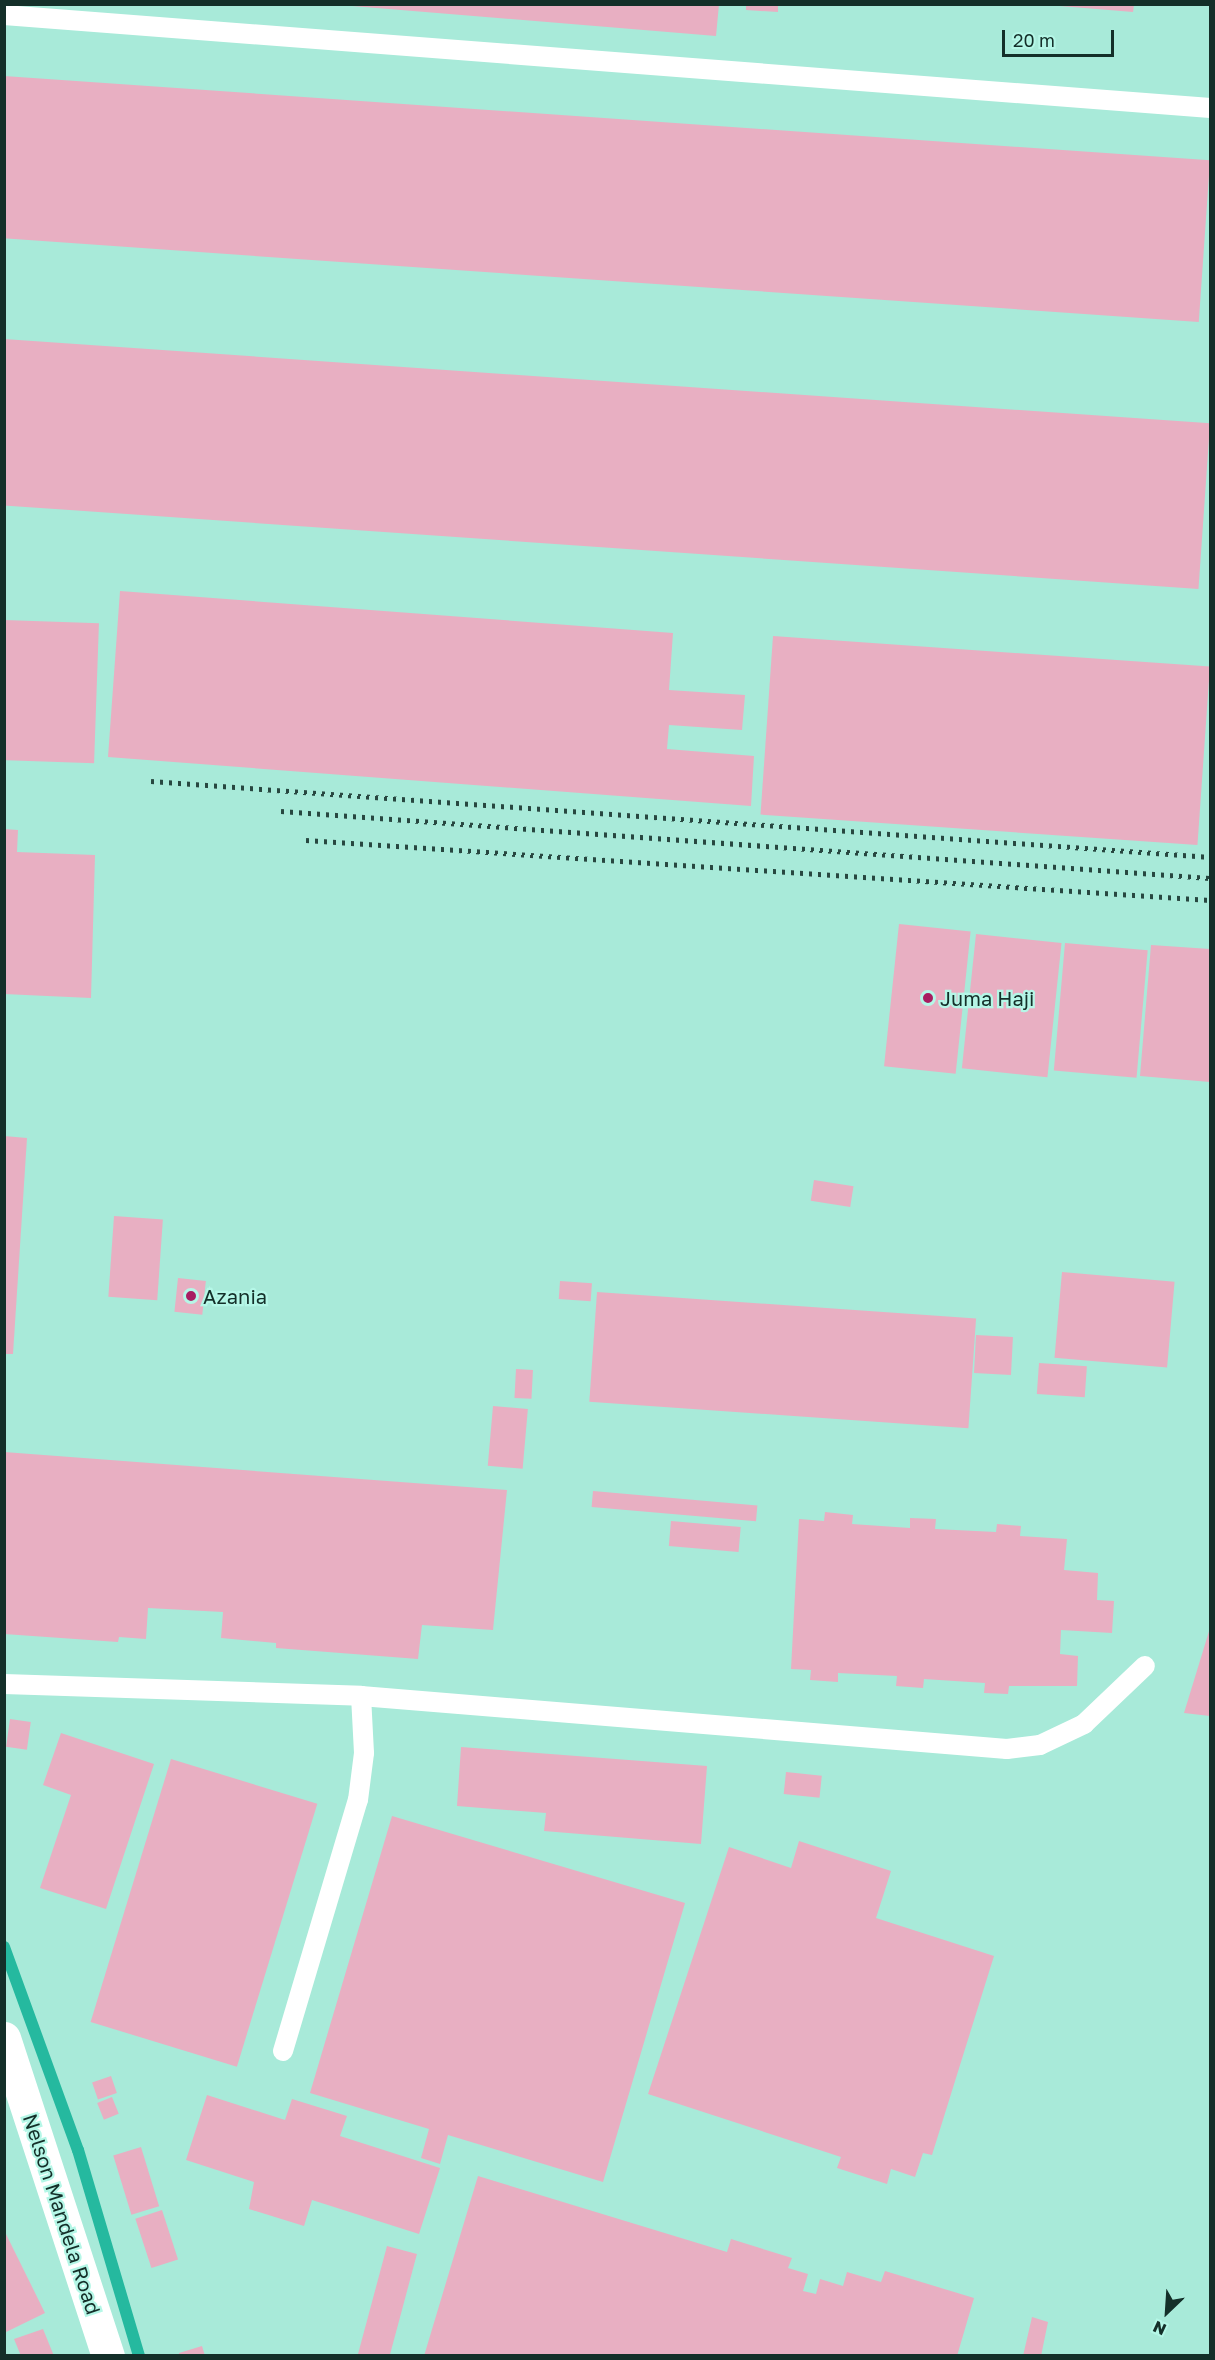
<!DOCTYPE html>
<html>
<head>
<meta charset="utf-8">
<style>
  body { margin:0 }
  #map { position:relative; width:1215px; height:2360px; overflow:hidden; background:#a8ead9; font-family:"Golos Text",sans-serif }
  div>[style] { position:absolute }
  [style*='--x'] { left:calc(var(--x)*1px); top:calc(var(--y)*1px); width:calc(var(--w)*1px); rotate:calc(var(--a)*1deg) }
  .stream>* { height:12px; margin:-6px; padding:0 6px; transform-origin:6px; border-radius:6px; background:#25b99f }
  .building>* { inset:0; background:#e8afc2; transform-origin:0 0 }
  .lane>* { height:20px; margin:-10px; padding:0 10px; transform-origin:10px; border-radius:10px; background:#fff }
  .secondary>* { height:33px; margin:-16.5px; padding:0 16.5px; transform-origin:16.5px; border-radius:16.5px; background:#fff }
  .rail>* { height:4.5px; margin-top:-2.25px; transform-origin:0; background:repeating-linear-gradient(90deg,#274740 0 3px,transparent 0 9px) }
  .dots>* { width:16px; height:16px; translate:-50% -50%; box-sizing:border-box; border:3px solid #b5f7e7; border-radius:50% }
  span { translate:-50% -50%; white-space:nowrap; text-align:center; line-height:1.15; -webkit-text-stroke:4.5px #b5f7e7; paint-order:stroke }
  .poi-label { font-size:20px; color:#142f29 }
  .left { translate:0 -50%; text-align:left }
  .street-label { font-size:20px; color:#142f29 }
  .frame { position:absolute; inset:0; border:6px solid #142f29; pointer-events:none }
  .north { position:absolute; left:1137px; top:2282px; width:60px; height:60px; -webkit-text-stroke:4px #b5f7e7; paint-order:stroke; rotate:205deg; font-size:16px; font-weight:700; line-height:24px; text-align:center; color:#142f29 }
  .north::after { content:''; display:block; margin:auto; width:21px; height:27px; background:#142f29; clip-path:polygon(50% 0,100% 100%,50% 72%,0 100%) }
  .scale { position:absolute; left:1002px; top:30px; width:112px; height:27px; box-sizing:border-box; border:3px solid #142f29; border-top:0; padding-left:8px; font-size:18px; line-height:21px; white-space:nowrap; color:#142f29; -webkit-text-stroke:4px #b5f7e7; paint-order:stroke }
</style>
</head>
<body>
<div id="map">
  <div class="stream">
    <i style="--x:4;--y:1947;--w:216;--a:70"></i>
    <i style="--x:78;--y:2150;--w:215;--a:73.5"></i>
  </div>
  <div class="building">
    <i style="clip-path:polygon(328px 4px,719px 4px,716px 36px)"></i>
    <i style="clip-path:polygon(746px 4px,778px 4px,778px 12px,746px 10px)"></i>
    <i style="clip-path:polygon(1048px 5px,1134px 5px,1133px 12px)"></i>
    <i style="left:4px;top:76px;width:1209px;height:162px;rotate:4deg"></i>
    <i style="left:4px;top:339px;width:1209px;height:166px;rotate:4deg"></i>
    <i style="clip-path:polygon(120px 591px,673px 633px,669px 690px,745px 695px,742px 730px,669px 725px,667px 749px,754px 756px,751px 806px,108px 757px)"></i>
    <i style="left:4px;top:620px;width:95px;height:140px;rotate:2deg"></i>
    <i style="left:773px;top:636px;width:438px;height:179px;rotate:4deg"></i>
    <i style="clip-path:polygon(4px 829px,18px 830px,17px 852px,95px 855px,91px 998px,4px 994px)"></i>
    <i style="left:899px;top:924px;width:72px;height:143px;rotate:6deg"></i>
    <i style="left:976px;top:934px;width:86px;height:135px;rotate:6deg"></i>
    <i style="left:1065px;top:943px;width:83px;height:128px;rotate:5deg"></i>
    <i style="clip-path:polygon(1151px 945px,1210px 949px,1210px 1082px,1140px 1076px)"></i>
    <i style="clip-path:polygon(4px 1136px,27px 1138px,13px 1354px,4px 1354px)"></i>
    <i style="left:814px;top:1180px;width:40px;height:21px;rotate:9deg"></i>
    <i style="left:114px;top:1216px;width:49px;height:81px;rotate:4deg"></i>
    <i style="left:1062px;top:1272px;width:113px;height:86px;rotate:5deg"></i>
    <i style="left:178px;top:1278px;width:28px;height:34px;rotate:6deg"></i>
    <i style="left:560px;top:1281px;width:32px;height:18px;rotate:4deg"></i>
    <i style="left:597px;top:1292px;width:380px;height:110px;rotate:4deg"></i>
    <i style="left:976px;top:1335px;width:37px;height:38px;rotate:3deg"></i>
    <i style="left:1039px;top:1363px;width:48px;height:31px;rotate:4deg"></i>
    <i style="left:516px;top:1369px;width:17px;height:29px;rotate:3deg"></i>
    <i style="left:493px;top:1406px;width:35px;height:60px;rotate:5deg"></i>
    <i style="clip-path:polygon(4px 1452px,507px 1490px,493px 1630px,422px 1625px,418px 1659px,276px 1648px,276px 1643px,221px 1638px,223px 1612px,148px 1608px,146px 1639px,119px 1637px,118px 1642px,4px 1634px)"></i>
    <i style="left:593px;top:1491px;width:165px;height:16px;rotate:5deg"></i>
    <i style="clip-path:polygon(825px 1512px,853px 1515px,852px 1524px,910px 1528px,910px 1518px,936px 1519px,935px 1529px,996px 1532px,997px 1524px,1021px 1526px,1020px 1536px,1067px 1539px,1064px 1570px,1098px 1573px,1097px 1600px,1114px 1601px,1112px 1633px,1061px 1630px,1060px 1654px,1078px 1656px,1077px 1686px,1009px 1686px,1008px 1694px,984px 1693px,985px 1683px,924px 1679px,923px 1688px,896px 1686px,897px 1676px,838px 1673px,838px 1682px,810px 1680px,811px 1670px,791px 1669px,799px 1519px,824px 1521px)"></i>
    <i style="left:671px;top:1521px;width:70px;height:25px;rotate:5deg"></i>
    <i style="clip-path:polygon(1210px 1628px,1210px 1716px,1184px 1713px)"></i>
    <i style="left:10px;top:1719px;width:21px;height:28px;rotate:8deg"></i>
    <i style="clip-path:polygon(61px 1733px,154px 1764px,106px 1909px,40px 1888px,71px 1795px,43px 1785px)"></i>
    <i style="clip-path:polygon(461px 1747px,707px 1766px,701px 1844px,544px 1831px,546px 1813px,457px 1806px)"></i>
    <i style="left:171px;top:1759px;width:153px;height:275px;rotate:17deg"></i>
    <i style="left:786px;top:1772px;width:36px;height:22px;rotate:6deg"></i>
    <i style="clip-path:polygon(392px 1816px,685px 1903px,603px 2182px,448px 2135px,440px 2164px,421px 2158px,429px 2129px,310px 2093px)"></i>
    <i style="clip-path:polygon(799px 1841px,891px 1871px,876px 1918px,994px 1956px,932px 2155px,923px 2153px,915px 2177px,891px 2169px,887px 2184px,837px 2168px,841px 2157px,648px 2094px,729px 1847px,791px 1868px)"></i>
    <i style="left:111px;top:2076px;width:18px;height:20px;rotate:71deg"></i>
    <i style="clip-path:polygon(207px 2095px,285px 2120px,292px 2099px,347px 2116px,340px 2136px,440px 2168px,419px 2234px,312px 2200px,304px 2226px,249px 2209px,254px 2182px,186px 2160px)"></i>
    <i style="left:112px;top:2097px;width:18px;height:16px;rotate:68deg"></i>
    <i style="left:141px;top:2147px;width:62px;height:29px;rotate:73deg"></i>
    <i style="clip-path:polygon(478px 2176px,727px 2252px,731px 2239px,792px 2258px,788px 2268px,808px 2274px,803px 2291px,816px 2294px,820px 2279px,843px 2286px,847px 2272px,881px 2282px,885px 2271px,974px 2298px,957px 2356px,424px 2356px)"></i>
    <i style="left:162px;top:2210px;width:52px;height:28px;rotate:72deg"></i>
    <i style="clip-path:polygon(4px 2230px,45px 2313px,4px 2333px)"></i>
    <i style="left:387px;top:2246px;width:31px;height:114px;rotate:15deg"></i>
    <i style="clip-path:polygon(1032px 2317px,1048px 2322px,1041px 2356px,1023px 2356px)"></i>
    <i style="clip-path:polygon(43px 2329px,54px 2356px,21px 2356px,14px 2339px)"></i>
    <i style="clip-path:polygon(202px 2346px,205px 2356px,179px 2356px,179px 2353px)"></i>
  </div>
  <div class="lane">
    <i style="--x:4;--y:15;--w:1210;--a:4.41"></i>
    <i style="--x:4;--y:1684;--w:357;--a:1.9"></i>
    <i style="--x:361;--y:1696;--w:648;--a:4.69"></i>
    <i style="--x:1007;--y:1749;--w:33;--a:-7"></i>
    <i style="--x:1040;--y:1745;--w:49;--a:-25.5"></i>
    <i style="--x:1084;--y:1724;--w:84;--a:-43.6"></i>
    <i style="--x:283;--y:2051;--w:262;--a:-73.4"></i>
    <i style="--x:358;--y:1800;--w:47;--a:-82.7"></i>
    <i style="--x:364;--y:1753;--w:57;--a:-93"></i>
  </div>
  <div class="secondary">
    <i style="--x:4;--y:2038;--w:335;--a:71.9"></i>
  </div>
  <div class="rail">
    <i style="--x:151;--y:781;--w:1062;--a:4.1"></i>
    <i style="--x:281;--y:811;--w:931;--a:4.13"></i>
    <i style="--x:306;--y:840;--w:906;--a:3.8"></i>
  </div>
  <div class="dots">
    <i style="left:928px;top:998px;background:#a81d61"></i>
    <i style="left:191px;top:1296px;background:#a81d61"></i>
  </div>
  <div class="poi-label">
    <span class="left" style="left:940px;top:998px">Juma Haji</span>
    <span class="left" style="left:203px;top:1296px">Azania</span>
  </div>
  <div class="street-label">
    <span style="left:62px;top:2214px;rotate:72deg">Nelson Mandela Road</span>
  </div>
  <div class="frame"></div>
  <div class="north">N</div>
  <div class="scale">20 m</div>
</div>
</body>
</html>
